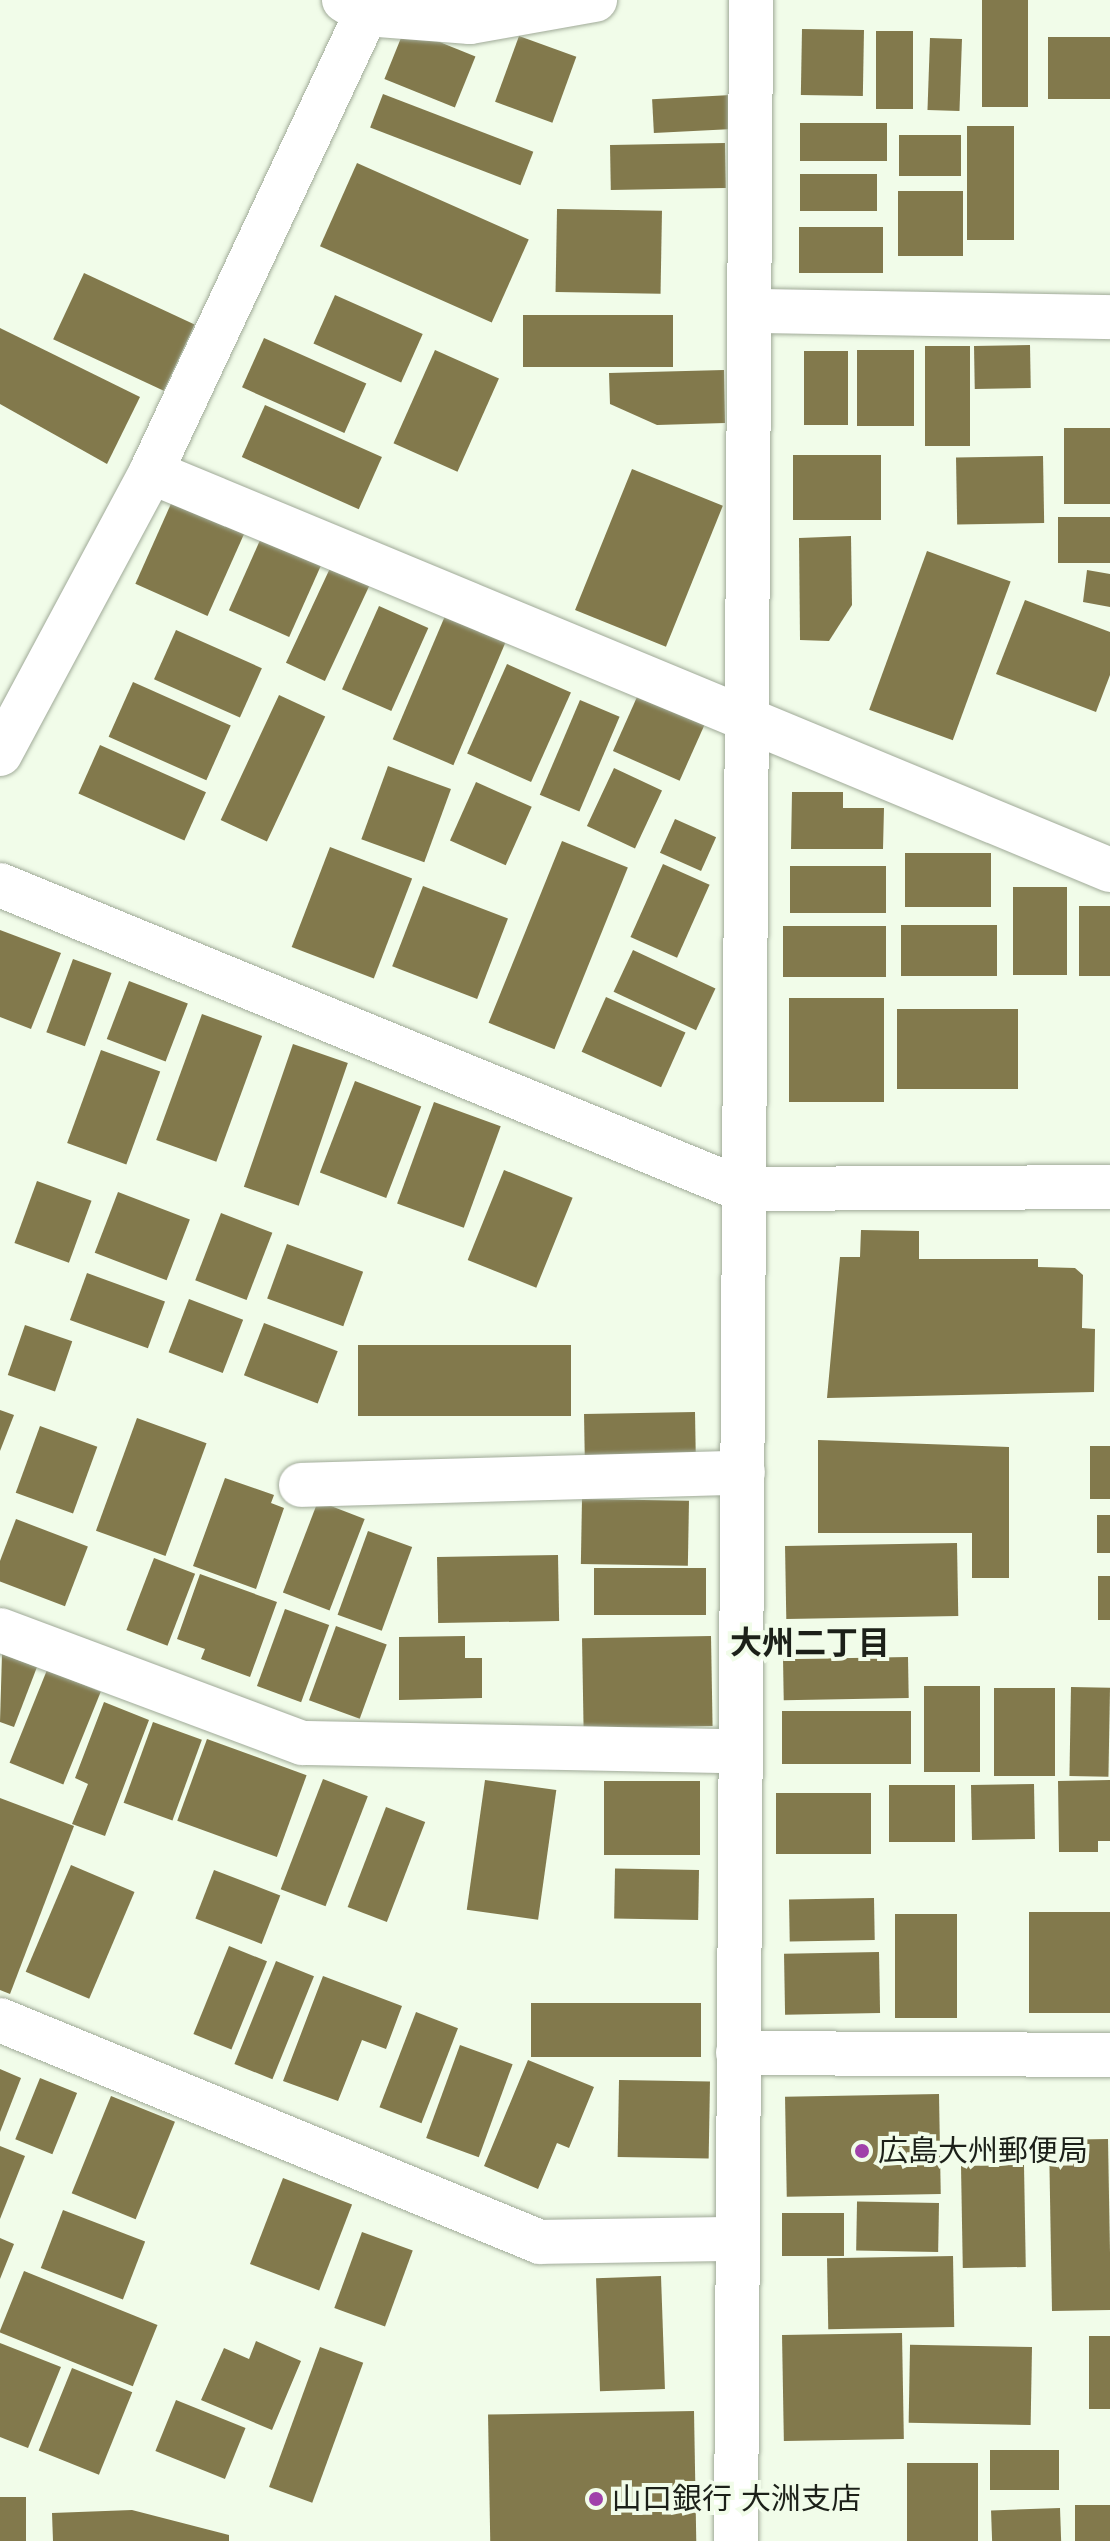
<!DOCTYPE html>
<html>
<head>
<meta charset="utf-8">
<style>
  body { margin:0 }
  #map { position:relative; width:1110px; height:2541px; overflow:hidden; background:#f1fce9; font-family:Jost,"Noto Sans JP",sans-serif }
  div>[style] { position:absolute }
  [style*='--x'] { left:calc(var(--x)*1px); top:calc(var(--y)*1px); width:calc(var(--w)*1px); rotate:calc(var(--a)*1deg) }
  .building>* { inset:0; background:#82794c; transform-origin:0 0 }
  .roads { filter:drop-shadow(0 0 2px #a0aa98) drop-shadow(0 0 2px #a0aa98) }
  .minor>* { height:44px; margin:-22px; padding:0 22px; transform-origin:22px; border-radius:22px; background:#fff }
  .dots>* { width:22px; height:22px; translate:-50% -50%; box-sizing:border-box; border:4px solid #f1fce9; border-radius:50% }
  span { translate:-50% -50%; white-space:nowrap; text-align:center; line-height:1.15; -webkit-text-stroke:8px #f1fce9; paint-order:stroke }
  .poi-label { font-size:30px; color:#1c2019 }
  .left { translate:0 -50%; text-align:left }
  .neighbourhood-label { font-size:32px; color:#1c2019; font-weight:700 }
</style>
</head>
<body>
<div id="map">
  <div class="building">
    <i style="left:982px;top:0;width:46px;height:107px"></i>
    <i style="left:405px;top:28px;width:76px;height:55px;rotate:22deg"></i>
    <i style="left:802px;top:29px;width:62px;height:66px;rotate:1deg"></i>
    <i style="left:876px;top:31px;width:37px;height:78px"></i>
    <i style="left:519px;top:36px;width:61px;height:70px;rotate:20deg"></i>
    <i style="left:1048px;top:37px;width:62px;height:62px"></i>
    <i style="left:930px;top:38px;width:32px;height:72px;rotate:2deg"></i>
    <i style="left:383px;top:94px;width:161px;height:36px;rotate:21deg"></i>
    <i style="left:731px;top:95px;width:34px;height:79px;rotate:87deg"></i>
    <i style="left:800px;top:123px;width:87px;height:38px"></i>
    <i style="left:967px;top:126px;width:47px;height:114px"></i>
    <i style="left:899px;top:135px;width:62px;height:41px"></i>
    <i style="left:725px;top:143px;width:45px;height:115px;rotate:89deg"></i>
    <i style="left:357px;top:163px;width:188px;height:91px;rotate:24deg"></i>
    <i style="left:800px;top:174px;width:77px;height:37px"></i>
    <i style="left:898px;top:191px;width:65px;height:65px"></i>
    <i style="left:557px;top:209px;width:105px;height:83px;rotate:1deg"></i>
    <i style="left:799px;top:227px;width:84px;height:46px"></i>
    <i style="left:84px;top:273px;width:122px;height:73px;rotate:25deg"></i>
    <i style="left:335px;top:295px;width:96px;height:53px;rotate:24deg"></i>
    <i style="left:523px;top:315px;width:150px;height:52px"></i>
    <i style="clip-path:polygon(0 328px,140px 397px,107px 464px,0 404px)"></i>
    <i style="left:264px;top:338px;width:112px;height:54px;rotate:24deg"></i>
    <i style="left:1030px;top:345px;width:43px;height:56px;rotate:89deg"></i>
    <i style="left:970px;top:346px;width:100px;height:45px;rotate:90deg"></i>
    <i style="left:435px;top:350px;width:70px;height:102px;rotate:24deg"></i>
    <i style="left:857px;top:350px;width:57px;height:76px"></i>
    <i style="left:804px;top:351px;width:44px;height:74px"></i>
    <i style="clip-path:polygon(724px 370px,725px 423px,657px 425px,610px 404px,609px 373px)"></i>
    <i style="left:265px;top:405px;width:128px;height:57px;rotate:24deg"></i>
    <i style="left:1110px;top:428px;width:76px;height:46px;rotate:90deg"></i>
    <i style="left:881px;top:455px;width:65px;height:88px;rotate:90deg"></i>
    <i style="left:1043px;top:456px;width:67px;height:87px;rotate:89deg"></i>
    <i style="left:632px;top:469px;width:98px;height:152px;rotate:22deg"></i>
    <i style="left:174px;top:497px;width:79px;height:95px;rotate:24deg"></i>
    <i style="left:1110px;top:517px;width:46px;height:52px;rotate:90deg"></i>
    <i style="clip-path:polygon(851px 536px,852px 605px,829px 641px,800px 640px,799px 538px)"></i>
    <i style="left:261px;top:538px;width:66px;height:79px;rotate:24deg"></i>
    <i style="left:927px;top:551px;width:89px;height:169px;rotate:20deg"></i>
    <i style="left:332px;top:564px;width:43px;height:109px;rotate:25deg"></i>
    <i style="clip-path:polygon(1087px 570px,1110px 574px,1110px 607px,1083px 602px)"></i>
    <i style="clip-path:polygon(1025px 600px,1110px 632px,1110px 675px,1096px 712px,996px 674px)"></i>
    <i style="left:379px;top:606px;width:54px;height:91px;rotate:24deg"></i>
    <i style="left:445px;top:616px;width:66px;height:134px;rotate:23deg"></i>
    <i style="left:176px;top:630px;width:94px;height:54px;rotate:24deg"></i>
    <i style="left:507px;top:664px;width:70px;height:98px;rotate:24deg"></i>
    <i style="left:133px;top:682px;width:107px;height:60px;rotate:24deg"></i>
    <i style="left:641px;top:688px;width:73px;height:69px;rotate:24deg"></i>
    <i style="left:279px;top:695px;width:51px;height:138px;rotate:25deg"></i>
    <i style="left:580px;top:700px;width:43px;height:103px;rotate:23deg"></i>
    <i style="left:100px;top:745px;width:116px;height:53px;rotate:24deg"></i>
    <i style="left:388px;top:766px;width:67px;height:78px;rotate:20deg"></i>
    <i style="left:614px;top:768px;width:53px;height:64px;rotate:25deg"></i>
    <i style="left:476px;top:782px;width:61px;height:64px;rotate:24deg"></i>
    <i style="clip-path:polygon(792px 792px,843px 792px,843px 808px,884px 808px,883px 849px,791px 849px)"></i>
    <i style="left:675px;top:819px;width:45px;height:37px;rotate:24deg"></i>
    <i style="left:562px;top:841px;width:71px;height:196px;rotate:22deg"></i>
    <i style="left:330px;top:847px;width:88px;height:107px;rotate:21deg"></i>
    <i style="left:905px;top:853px;width:86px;height:54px"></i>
    <i style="left:663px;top:864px;width:51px;height:80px;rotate:24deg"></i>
    <i style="left:790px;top:866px;width:96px;height:47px"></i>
    <i style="left:423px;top:886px;width:91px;height:86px;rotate:21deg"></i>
    <i style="left:1013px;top:887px;width:54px;height:88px"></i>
    <i style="left:1079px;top:906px;width:31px;height:70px"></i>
    <i style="left:901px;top:925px;width:96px;height:51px"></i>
    <i style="left:783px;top:926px;width:103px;height:51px"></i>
    <i style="clip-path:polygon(0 930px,61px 953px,31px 1029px,0 1017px)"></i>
    <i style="left:633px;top:950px;width:91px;height:46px;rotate:25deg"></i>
    <i style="left:73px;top:959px;width:41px;height:78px;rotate:20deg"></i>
    <i style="left:129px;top:981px;width:63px;height:62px;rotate:21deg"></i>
    <i style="left:606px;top:997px;width:87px;height:60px;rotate:24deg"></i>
    <i style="left:789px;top:998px;width:95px;height:104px"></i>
    <i style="left:897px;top:1009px;width:121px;height:80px"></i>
    <i style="left:202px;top:1014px;width:64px;height:134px;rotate:20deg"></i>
    <i style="left:293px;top:1044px;width:58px;height:151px;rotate:19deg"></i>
    <i style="left:101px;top:1050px;width:63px;height:99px;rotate:20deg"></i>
    <i style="left:355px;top:1081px;width:71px;height:98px;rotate:21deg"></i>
    <i style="left:434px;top:1102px;width:71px;height:108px;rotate:20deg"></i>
    <i style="left:504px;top:1170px;width:74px;height:97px;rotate:22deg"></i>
    <i style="left:37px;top:1181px;width:58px;height:66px;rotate:20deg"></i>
    <i style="left:118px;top:1192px;width:77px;height:65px;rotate:21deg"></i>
    <i style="left:221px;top:1213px;width:55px;height:72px;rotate:21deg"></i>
    <i style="clip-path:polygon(861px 1230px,919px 1231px,919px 1259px,1038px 1259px,1038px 1267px,1075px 1268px,1083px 1275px,1082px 1328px,1095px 1329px,1094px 1392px,827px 1398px,840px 1257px,860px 1257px)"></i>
    <i style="left:287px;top:1244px;width:81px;height:58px;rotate:20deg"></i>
    <i style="left:87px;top:1273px;width:83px;height:50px;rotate:20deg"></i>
    <i style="left:189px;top:1299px;width:58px;height:57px;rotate:21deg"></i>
    <i style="left:264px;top:1323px;width:79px;height:56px;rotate:21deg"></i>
    <i style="left:25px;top:1325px;width:50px;height:53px;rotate:19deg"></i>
    <i style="left:571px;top:1345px;width:71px;height:213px;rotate:90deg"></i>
    <i style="clip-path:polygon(0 1410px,14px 1415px,0 1451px)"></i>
    <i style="left:695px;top:1412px;width:44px;height:111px;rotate:89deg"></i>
    <i style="left:137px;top:1418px;width:74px;height:120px;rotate:20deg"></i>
    <i style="left:40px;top:1426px;width:61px;height:71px;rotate:20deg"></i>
    <i style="clip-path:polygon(818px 1440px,1009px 1447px,1009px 1578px,972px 1578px,972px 1533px,818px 1533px)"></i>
    <i style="left:1090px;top:1446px;width:20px;height:53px"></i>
    <i style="clip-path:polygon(225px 1478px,274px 1495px,271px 1503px,284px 1508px,256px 1589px,193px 1566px)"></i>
    <i style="left:582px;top:1499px;width:107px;height:65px;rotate:1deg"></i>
    <i style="left:318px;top:1501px;width:50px;height:98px;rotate:21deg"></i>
    <i style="left:1097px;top:1515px;width:13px;height:38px"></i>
    <i style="left:16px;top:1519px;width:77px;height:64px;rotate:21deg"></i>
    <i style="left:368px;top:1531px;width:47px;height:89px;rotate:20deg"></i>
    <i style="left:957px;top:1543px;width:73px;height:172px;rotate:89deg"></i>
    <i style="left:558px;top:1555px;width:66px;height:121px;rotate:89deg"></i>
    <i style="left:154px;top:1558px;width:44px;height:77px;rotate:21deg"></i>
    <i style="left:706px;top:1568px;width:47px;height:112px;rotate:90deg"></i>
    <i style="clip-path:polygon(200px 1574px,277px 1602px,250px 1677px,201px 1659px,205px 1649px,177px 1639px)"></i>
    <i style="left:1098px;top:1576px;width:12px;height:44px"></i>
    <i style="left:285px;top:1609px;width:47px;height:82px;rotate:20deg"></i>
    <i style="left:336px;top:1626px;width:54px;height:79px;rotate:20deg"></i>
    <i style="clip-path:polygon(465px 1636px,465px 1658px,482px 1658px,482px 1698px,399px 1700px,399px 1637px)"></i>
    <i style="left:711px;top:1636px;width:90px;height:129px;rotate:89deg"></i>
    <i style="clip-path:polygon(2px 1654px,37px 1667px,14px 1727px,0 1722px)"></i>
    <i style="left:908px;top:1657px;width:41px;height:125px;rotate:89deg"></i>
    <i style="left:47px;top:1670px;width:58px;height:100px;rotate:22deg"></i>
    <i style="left:924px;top:1686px;width:56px;height:86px"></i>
    <i style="left:1071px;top:1687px;width:39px;height:89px;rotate:1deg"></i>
    <i style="left:994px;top:1688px;width:61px;height:88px"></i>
    <i style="clip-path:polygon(104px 1702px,149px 1720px,105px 1836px,72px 1824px,88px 1784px,75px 1778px)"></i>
    <i style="left:911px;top:1711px;width:53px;height:129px;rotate:90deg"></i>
    <i style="left:153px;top:1722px;width:52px;height:86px;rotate:20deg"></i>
    <i style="left:207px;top:1739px;width:106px;height:87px;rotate:20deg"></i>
    <i style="left:323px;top:1779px;width:48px;height:118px;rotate:21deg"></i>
    <i style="left:485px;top:1780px;width:72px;height:131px;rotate:8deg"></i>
    <i style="clip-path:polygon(1110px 1780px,1110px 1841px,1098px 1841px,1098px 1852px,1059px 1852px,1058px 1781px)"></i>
    <i style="left:700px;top:1781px;width:74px;height:96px;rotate:90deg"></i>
    <i style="left:1034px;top:1784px;width:55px;height:63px;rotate:89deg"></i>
    <i style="left:955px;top:1785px;width:57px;height:66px;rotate:90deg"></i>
    <i style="left:776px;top:1793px;width:95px;height:61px"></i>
    <i style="clip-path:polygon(0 1798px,74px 1826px,10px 1994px,0 1990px)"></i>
    <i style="left:386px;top:1807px;width:42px;height:107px;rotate:21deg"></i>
    <i style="left:71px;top:1865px;width:69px;height:116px;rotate:23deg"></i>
    <i style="left:214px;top:1870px;width:71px;height:52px;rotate:21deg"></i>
    <i style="left:699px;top:1870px;width:50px;height:84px;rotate:91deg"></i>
    <i style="left:874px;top:1898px;width:42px;height:85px;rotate:89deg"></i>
    <i style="left:1029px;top:1912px;width:81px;height:101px"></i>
    <i style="left:895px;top:1914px;width:62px;height:104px"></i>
    <i style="left:229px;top:1946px;width:41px;height:95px;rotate:22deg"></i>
    <i style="left:879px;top:1952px;width:61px;height:95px;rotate:89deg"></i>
    <i style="left:276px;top:1961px;width:41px;height:111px;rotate:22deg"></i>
    <i style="clip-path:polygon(323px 1976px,402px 2006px,386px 2049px,362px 2040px,338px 2101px,283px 2081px)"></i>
    <i style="left:531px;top:2003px;width:170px;height:54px"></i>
    <i style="left:416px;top:2012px;width:45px;height:102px;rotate:21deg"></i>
    <i style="left:460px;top:2045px;width:56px;height:99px;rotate:20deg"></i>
    <i style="clip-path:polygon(528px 2060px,594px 2087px,569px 2148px,557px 2143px,538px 2189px,484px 2166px)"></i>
    <i style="clip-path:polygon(0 2069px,21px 2078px,0 2132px)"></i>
    <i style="left:40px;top:2078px;width:40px;height:66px;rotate:22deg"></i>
    <i style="left:619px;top:2080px;width:91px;height:77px;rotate:1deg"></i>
    <i style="left:939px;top:2094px;width:100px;height:154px;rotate:89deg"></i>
    <i style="left:111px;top:2096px;width:69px;height:105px;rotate:22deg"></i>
    <i style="left:1108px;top:2139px;width:171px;height:59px;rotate:89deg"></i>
    <i style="clip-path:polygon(0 2146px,25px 2156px,0 2219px)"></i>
    <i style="left:1024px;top:2165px;width:102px;height:63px;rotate:89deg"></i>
    <i style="left:283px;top:2178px;width:74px;height:92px;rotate:21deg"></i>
    <i style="left:939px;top:2203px;width:49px;height:82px;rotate:91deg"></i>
    <i style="left:63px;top:2210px;width:88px;height:62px;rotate:21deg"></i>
    <i style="left:782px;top:2213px;width:62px;height:43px"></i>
    <i style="left:362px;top:2232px;width:54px;height:81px;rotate:20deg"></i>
    <i style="clip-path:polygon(0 2238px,14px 2244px,0 2279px)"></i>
    <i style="left:953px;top:2256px;width:71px;height:126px;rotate:89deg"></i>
    <i style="left:24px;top:2271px;width:144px;height:66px;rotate:22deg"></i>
    <i style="left:661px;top:2276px;width:113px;height:65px;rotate:88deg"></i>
    <i style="left:902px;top:2333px;width:106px;height:120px;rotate:89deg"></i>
    <i style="left:1110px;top:2336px;width:73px;height:21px;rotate:90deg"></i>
    <i style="clip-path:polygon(256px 2341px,301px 2361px,272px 2430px,201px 2400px,224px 2348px,249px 2359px)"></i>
    <i style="clip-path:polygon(0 2343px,61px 2367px,28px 2448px,0 2437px)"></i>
    <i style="left:320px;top:2347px;width:46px;height:149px;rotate:20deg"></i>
    <i style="left:1032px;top:2347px;width:78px;height:122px;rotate:91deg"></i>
    <i style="left:72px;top:2368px;width:65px;height:89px;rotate:22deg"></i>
    <i style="left:176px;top:2400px;width:75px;height:55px;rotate:22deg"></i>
    <i style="left:694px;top:2411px;width:130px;height:206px;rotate:89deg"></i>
    <i style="left:990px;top:2450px;width:69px;height:40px"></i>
    <i style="left:907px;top:2463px;width:71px;height:78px"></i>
    <i style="left:0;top:2497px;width:26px;height:44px"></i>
    <i style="left:1110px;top:2505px;width:36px;height:35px;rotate:90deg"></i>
    <i style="left:1060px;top:2508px;width:33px;height:69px;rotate:88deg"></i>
    <i style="clip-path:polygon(132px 2510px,229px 2535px,229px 2541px,53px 2541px,52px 2513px)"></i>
  </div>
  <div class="roads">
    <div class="minor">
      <i style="--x:344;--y:0;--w:26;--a:32"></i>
      <i style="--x:366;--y:14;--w:104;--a:4.4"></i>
      <i style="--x:470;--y:22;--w:127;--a:-10"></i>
      <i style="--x:754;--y:311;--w:356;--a:1"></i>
      <i style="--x:151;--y:472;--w:1038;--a:22.54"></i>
      <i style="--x:0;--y:754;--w:320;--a:-61.8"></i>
      <i style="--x:151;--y:472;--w:506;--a:-64.85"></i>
      <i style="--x:0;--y:885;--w:801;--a:22.31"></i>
      <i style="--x:741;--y:1189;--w:369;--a:-0.3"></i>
      <i style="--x:301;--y:1485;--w:442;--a:-1.6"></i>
      <i style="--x:0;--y:1630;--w:323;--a:20.5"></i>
      <i style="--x:303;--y:1743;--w:435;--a:1.1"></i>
      <i style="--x:0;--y:2020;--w:584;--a:22.35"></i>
      <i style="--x:540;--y:2242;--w:195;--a:-0.9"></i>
      <i style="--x:738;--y:2053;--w:372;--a:0.3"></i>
      <i style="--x:736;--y:2541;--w:2541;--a:-89.66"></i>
    </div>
  </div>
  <div class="dots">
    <i style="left:862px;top:2151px;background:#a041aa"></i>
    <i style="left:596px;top:2499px;background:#a041aa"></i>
  </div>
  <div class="poi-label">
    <span class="left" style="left:878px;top:2151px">広島大州郵便局</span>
    <span class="left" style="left:612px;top:2499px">山口銀行 大洲支店</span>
  </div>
  <div class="neighbourhood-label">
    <span style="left:810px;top:1643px">大州二丁目</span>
  </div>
</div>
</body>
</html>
